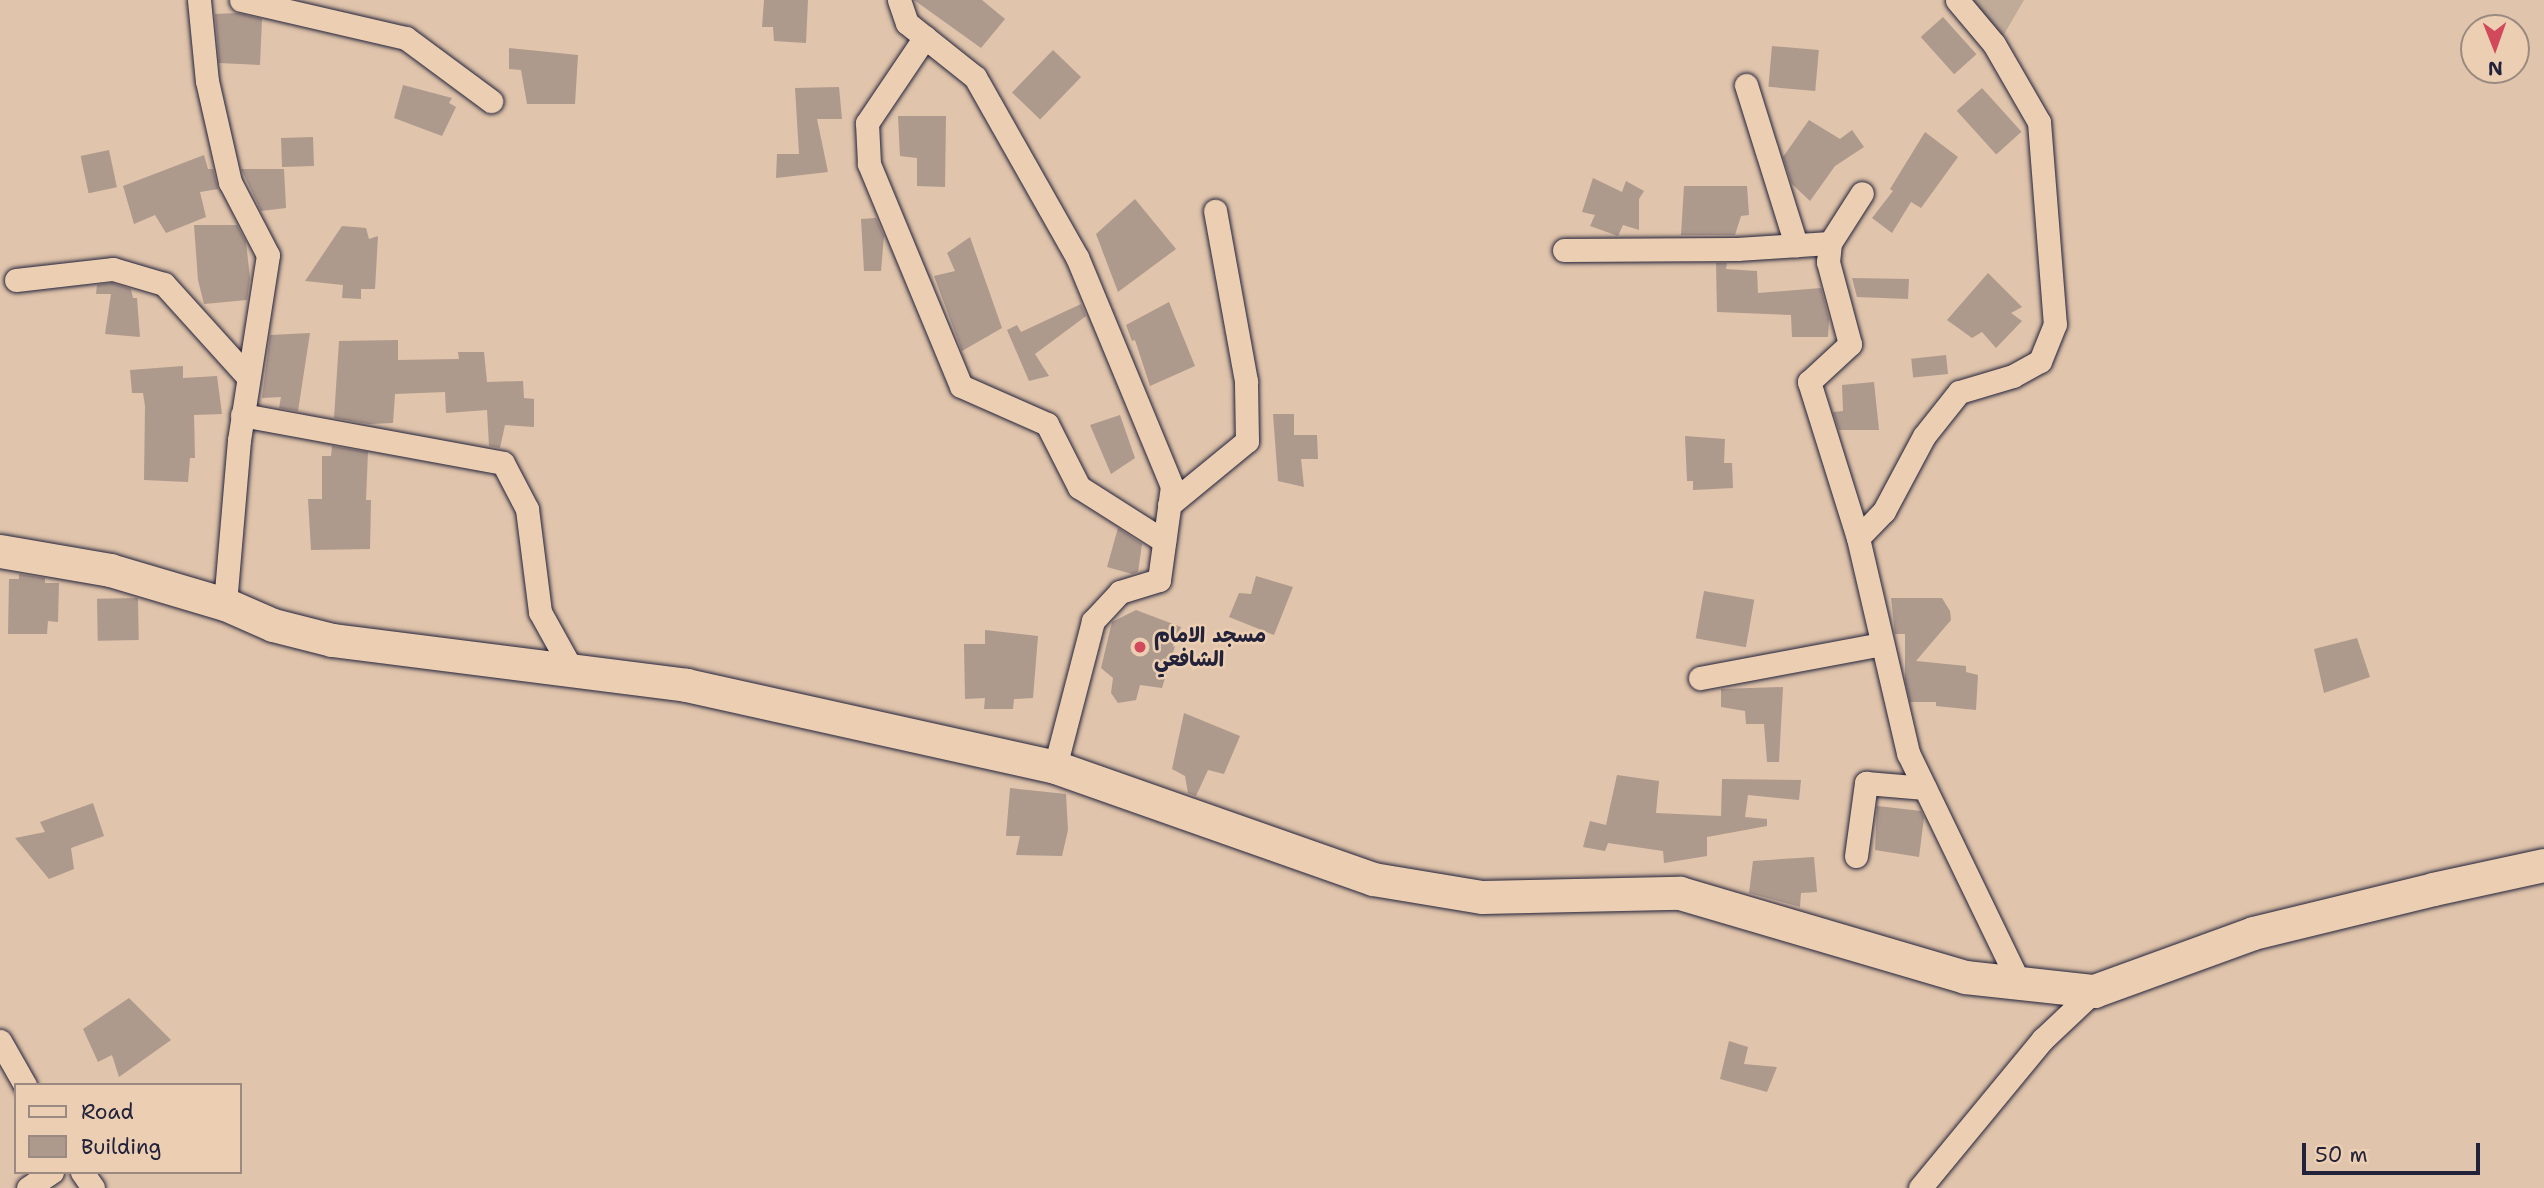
<!DOCTYPE html>
<html>
<head>
<meta charset="utf-8">
<style>
  body { margin:0 }
  #map { position:relative; width:2544px; height:1188px; overflow:hidden; background:#e0c4ab; font-family:"Shantell Sans","Playpen Sans Arabic",sans-serif }
  div>[style] { position:absolute }
  [style*='--x'] { left:calc(var(--x)*1px); top:calc(var(--y)*1px); width:calc(var(--w)*1px); rotate:calc(var(--a)*1deg) }
  .green>* { inset:0; background:#c0aa98 }
  .building>* { inset:0; background:#ae998d; transform-origin:0 0 }
  .roads { filter:drop-shadow(0 0 2px #22223b) drop-shadow(0 0 2px #22223b) }
  .street>* { height:23px; margin:-11.5px; padding:0 11.5px; transform-origin:11.5px; border-radius:11.5px; background:#eccfb2 }
  .secondary>* { height:33px; margin:-16.5px; padding:0 16.5px; transform-origin:16.5px; border-radius:16.5px; background:#eccfb2 }
  .dots>* { width:19px; height:19px; translate:-50% -50%; box-sizing:border-box; border:4px solid #eccfb2; border-radius:50% }
  span { translate:-50% -50%; white-space:nowrap; text-align:center; line-height:1.15; -webkit-text-stroke:5px #eccfb2; paint-order:stroke }
  .poi-label { font-size:21px; color:#22223b; font-weight:700 }
  .left { translate:0 -50%; text-align:left }
  .legend { position:absolute; left:14px; top:1083px; width:228px; height:91px; box-sizing:border-box; background:#eccfb2; border:2px solid #9b8a82; margin:0; padding:9px 12px; list-style:none; font-size:21px; color:#22223b }
  .legend li { display:flex; align-items:center; gap:14px; height:35px }
  .legend b { width:35px; border:2px solid #9b8a82 }
  .north { position:absolute; left:2460px; top:14px; width:70px; height:70px; box-sizing:border-box; background:#eccfb2; border:2px solid #9b8a82; border-radius:50%; rotate:179deg; font-size:19px; font-weight:700; line-height:28px; text-align:center; color:#22223b }
  .north::after { content:''; display:block; margin:auto; width:24px; height:32px; background:#d1495b; clip-path:polygon(50% 0,100% 100%,50% 72%,0 100%) }
  .scale { position:absolute; left:2302px; top:1143px; width:178px; height:32px; box-sizing:border-box; border:4px solid #22223b; border-top:0; padding-left:9px; font-size:21px; line-height:24px; white-space:nowrap; color:#22223b; -webkit-text-stroke:5px #eccfb2; paint-order:stroke }
</style>
</head>
<body>
<div id="map">
  <div class="green">
    <i style="clip-path:polygon(1959px 0,2024px 0,2003px 36px)"></i>
  </div>
  <div class="building">
    <i style="clip-path:polygon(764px 0,808px 0,806px 43px,774px 41px,773px 27px,762px 27px)"></i>
    <i style="clip-path:polygon(914px 0,982px 0,1005px 19px,981px 48px)"></i>
    <i style="clip-path:polygon(237px 13px,262px 19px,260px 65px,219px 63px,215px 14px)"></i>
    <i style="left:1943px;top:17px;width:50px;height:30px;rotate:48deg"></i>
    <i style="left:1772px;top:46px;width:47px;height:41px;rotate:5deg"></i>
    <i style="clip-path:polygon(509px 48px,578px 55px,575px 104px,527px 104px,521px 70px,509px 69px)"></i>
    <i style="left:1053px;top:50px;width:39px;height:59px;rotate:44deg"></i>
    <i style="clip-path:polygon(403px 85px,452px 98px,449px 103px,456px 107px,442px 136px,394px 118px)"></i>
    <i style="clip-path:polygon(839px 87px,842px 119px,817px 119px,828px 172px,776px 178px,777px 154px,799px 154px,795px 88px)"></i>
    <i style="left:1982px;top:88px;width:59px;height:34px;rotate:48deg"></i>
    <i style="clip-path:polygon(898px 116px,946px 116px,945px 187px,917px 186px,917px 158px,900px 156px)"></i>
    <i style="clip-path:polygon(1809px 120px,1840px 139px,1852px 130px,1864px 147px,1835px 166px,1810px 201px,1792px 184px,1783px 157px)"></i>
    <i style="clip-path:polygon(1925px 132px,1958px 157px,1921px 208px,1911px 202px,1892px 233px,1872px 218px,1893px 191px,1890px 189px)"></i>
    <i style="left:313px;top:137px;width:29px;height:32px;rotate:88deg"></i>
    <i style="left:109px;top:150px;width:38px;height:29px;rotate:78deg"></i>
    <i style="clip-path:polygon(204px 155px,208px 169px,213px 169px,218px 189px,200px 192px,206px 217px,166px 233px,155px 215px,134px 224px,123px 186px)"></i>
    <i style="clip-path:polygon(241px 169px,284px 169px,286px 208px,261px 211px)"></i>
    <i style="clip-path:polygon(1593px 178px,1622px 192px,1626px 181px,1644px 191px,1639px 199px,1639px 230px,1623px 225px,1618px 236px,1590px 226px,1595px 215px,1582px 212px)"></i>
    <i style="clip-path:polygon(1684px 186px,1747px 186px,1749px 215px,1741px 216px,1735px 235px,1681px 235px)"></i>
    <i style="clip-path:polygon(1135px 199px,1176px 249px,1118px 292px,1096px 234px)"></i>
    <i style="clip-path:polygon(876px 218px,884px 236px,881px 271px,864px 271px,861px 219px)"></i>
    <i style="clip-path:polygon(194px 225px,237px 225px,246px 242px,250px 278px,247px 300px,204px 304px,198px 280px)"></i>
    <i style="clip-path:polygon(342px 226px,366px 228px,369px 239px,378px 236px,375px 289px,361px 289px,361px 299px,342px 298px,343px 285px,305px 281px)"></i>
    <i style="clip-path:polygon(970px 237px,1002px 328px,962px 351px,934px 276px,955px 271px,947px 253px)"></i>
    <i style="clip-path:polygon(1716px 263px,1727px 263px,1726px 269px,1757px 271px,1758px 293px,1821px 288px,1829px 319px,1828px 337px,1792px 337px,1791px 315px,1717px 312px)"></i>
    <i style="clip-path:polygon(1988px 273px,2022px 307px,2011px 313px,2022px 321px,1996px 348px,1982px 332px,1972px 338px,1947px 320px)"></i>
    <i style="clip-path:polygon(1852px 278px,1909px 279px,1908px 299px,1857px 297px)"></i>
    <i style="clip-path:polygon(112px 283px,131px 289px,133px 298px,137px 298px,140px 337px,105px 334px,111px 294px,96px 294px,97px 285px)"></i>
    <i style="clip-path:polygon(1169px 302px,1195px 366px,1150px 386px,1135px 340px,1132px 341px,1126px 325px)"></i>
    <i style="clip-path:polygon(1081px 304px,1086px 316px,1035px 354px,1049px 376px,1029px 381px,1007px 330px,1017px 325px,1021px 332px)"></i>
    <i style="clip-path:polygon(310px 333px,298px 411px,279px 408px,281px 397px,262px 398px,270px 335px)"></i>
    <i style="clip-path:polygon(398px 340px,398px 360px,459px 359px,458px 352px,484px 352px,487px 382px,523px 381px,524px 398px,534px 399px,534px 427px,505px 425px,500px 448px,489px 446px,487px 410px,446px 413px,445px 392px,395px 394px,393px 423px,369px 424px,334px 418px,339px 341px)"></i>
    <i style="left:1946px;top:355px;width:19px;height:35px;rotate:84deg"></i>
    <i style="clip-path:polygon(183px 366px,183px 378px,217px 376px,222px 414px,194px 415px,195px 458px,190px 458px,188px 482px,144px 480px,145px 406px,143px 393px,132px 393px,130px 370px)"></i>
    <i style="clip-path:polygon(1874px 382px,1879px 430px,1839px 430px,1833px 412px,1843px 411px,1842px 385px)"></i>
    <i style="clip-path:polygon(1273px 414px,1294px 414px,1294px 435px,1317px 435px,1318px 459px,1301px 459px,1304px 487px,1278px 481px)"></i>
    <i style="clip-path:polygon(1120px 415px,1135px 458px,1111px 474px,1090px 425px)"></i>
    <i style="clip-path:polygon(1685px 436px,1725px 439px,1724px 463px,1732px 463px,1733px 488px,1693px 490px,1693px 481px,1687px 481px)"></i>
    <i style="clip-path:polygon(332px 446px,368px 452px,366px 500px,371px 500px,370px 549px,311px 550px,308px 499px,322px 499px,322px 456px,331px 456px)"></i>
    <i style="clip-path:polygon(1118px 528px,1142px 544px,1138px 572px,1132px 574px,1107px 567px)"></i>
    <i style="clip-path:polygon(19px 574px,45px 578px,45px 583px,59px 583px,58px 622px,48px 621px,47px 634px,8px 634px,9px 579px,19px 579px)"></i>
    <i style="clip-path:polygon(1256px 576px,1293px 587px,1274px 635px,1229px 617px,1239px 593px,1251px 594px)"></i>
    <i style="left:1704px;top:591px;width:51px;height:48px;rotate:10deg"></i>
    <i style="left:138px;top:598px;width:42px;height:41px;rotate:89deg"></i>
    <i style="clip-path:polygon(1891px 598px,1942px 598px,1950px 611px,1951px 620px,1916px 661px,1966px 666px,1966px 672px,1978px 675px,1976px 710px,1936px 706px,1936px 702px,1910px 702px,1905px 680px,1905px 634px,1895px 634px)"></i>
    <i style="clip-path:polygon(1136px 610px,1181px 627px,1162px 688px,1140px 685px,1136px 700px,1118px 703px,1111px 693px,1113px 678px,1101px 668px,1112px 622px)"></i>
    <i style="clip-path:polygon(985px 630px,1038px 636px,1033px 698px,1014px 699px,1013px 709px,984px 709px,985px 698px,965px 699px,964px 644px,985px 644px)"></i>
    <i style="clip-path:polygon(2357px 638px,2370px 677px,2324px 693px,2314px 649px)"></i>
    <i style="clip-path:polygon(1783px 687px,1779px 762px,1767px 762px,1764px 724px,1746px 724px,1745px 711px,1721px 707px,1721px 689px)"></i>
    <i style="clip-path:polygon(1184px 713px,1240px 736px,1224px 774px,1208px 770px,1196px 796px,1188px 793px,1185px 776px,1172px 769px)"></i>
    <i style="clip-path:polygon(1617px 775px,1659px 781px,1656px 813px,1721px 816px,1722px 779px,1801px 780px,1799px 800px,1748px 795px,1745px 817px,1767px 819px,1767px 826px,1707px 837px,1707px 856px,1664px 863px,1663px 851px,1608px 843px,1605px 851px,1583px 847px,1590px 821px,1606px 825px)"></i>
    <i style="clip-path:polygon(1010px 788px,1066px 794px,1068px 830px,1062px 856px,1016px 855px,1020px 836px,1006px 836px)"></i>
    <i style="clip-path:polygon(93px 803px,104px 836px,71px 848px,74px 869px,49px 879px,15px 838px,45px 832px,40px 822px)"></i>
    <i style="clip-path:polygon(1877px 806px,1921px 811px,1924px 818px,1919px 857px,1875px 850px)"></i>
    <i style="clip-path:polygon(1814px 857px,1817px 892px,1801px 893px,1800px 907px,1749px 893px,1753px 861px)"></i>
    <i style="clip-path:polygon(129px 998px,171px 1040px,119px 1077px,112px 1055px,98px 1062px,83px 1029px)"></i>
    <i style="clip-path:polygon(1729px 1041px,1748px 1047px,1744px 1064px,1777px 1067px,1767px 1092px,1720px 1079px)"></i>
  </div>
  <div class="roads">
    <div class="street">
      <i style="--x:199;--y:0;--w:81;--a:84.4"></i>
      <i style="--x:207;--y:81;--w:104;--a:77.2"></i>
      <i style="--x:230;--y:182;--w:82;--a:62.5"></i>
      <i style="--x:268;--y:255;--w:187;--a:98.9"></i>
      <i style="--x:239;--y:440;--w:165;--a:94.9"></i>
      <i style="--x:241;--y:0;--w:169;--a:13"></i>
      <i style="--x:406;--y:38;--w:106;--a:36.5"></i>
      <i style="--x:899;--y:0;--w:24;--a:71"></i>
      <i style="--x:907;--y:23;--w:87;--a:38.5"></i>
      <i style="--x:975;--y:77;--w:207;--a:60.5"></i>
      <i style="--x:1077;--y:257;--w:248;--a:67.5"></i>
      <i style="--x:1172;--y:486;--w:95;--a:97.9"></i>
      <i style="--x:1159;--y:580;--w:41;--a:162.9"></i>
      <i style="--x:1120;--y:592;--w:40;--a:133"></i>
      <i style="--x:1093;--y:621;--w:151;--a:104.6"></i>
      <i style="--x:1957;--y:0;--w:57;--a:49.9"></i>
      <i style="--x:1994;--y:44;--w:90;--a:60"></i>
      <i style="--x:2039;--y:122;--w:203;--a:85.5"></i>
      <i style="--x:2055;--y:324;--w:40;--a:112"></i>
      <i style="--x:2040;--y:361;--w:31;--a:151"></i>
      <i style="--x:2013;--y:376;--w:56;--a:163.5"></i>
      <i style="--x:1959;--y:392;--w:56;--a:128.5"></i>
      <i style="--x:1924;--y:436;--w:85;--a:118.1"></i>
      <i style="--x:1884;--y:511;--w:37;--a:134"></i>
      <i style="--x:1858;--y:538;--w:221;--a:76.9"></i>
      <i style="--x:1908;--y:753;--w:255;--a:64.2"></i>
      <i style="--x:925;--y:37;--w:104;--a:124"></i>
      <i style="--x:867;--y:123;--w:41;--a:87.2"></i>
      <i style="--x:869;--y:164;--w:240;--a:67.5"></i>
      <i style="--x:961;--y:386;--w:94;--a:23.8"></i>
      <i style="--x:1047;--y:424;--w:71;--a:63.1"></i>
      <i style="--x:1079;--y:487;--w:101;--a:32.4"></i>
      <i style="--x:1746;--y:85;--w:168;--a:72.6"></i>
      <i style="--x:1564;--y:250;--w:173;--a:-0.3"></i>
      <i style="--x:1737;--y:249;--w:93;--a:-3.7"></i>
      <i style="--x:16;--y:280;--w:98;--a:-6.5"></i>
      <i style="--x:113;--y:269;--w:53;--a:16.4"></i>
      <i style="--x:164;--y:284;--w:125;--a:47.9"></i>
      <i style="--x:242;--y:415;--w:265;--a:10.4"></i>
      <i style="--x:503;--y:463;--w:52;--a:62.4"></i>
      <i style="--x:527;--y:509;--w:104;--a:82.8"></i>
      <i style="--x:540;--y:612;--w:64;--a:61"></i>
      <i style="--x:1169;--y:505;--w:101;--a:-39.4"></i>
      <i style="--x:1247;--y:441;--w:60;--a:-91"></i>
      <i style="--x:1246;--y:381;--w:173;--a:-100.3"></i>
      <i style="--x:1858;--y:538;--w:164;--a:-107.4"></i>
      <i style="--x:1809;--y:382;--w:56;--a:-42.8"></i>
      <i style="--x:1850;--y:344;--w:85;--a:-105"></i>
      <i style="--x:1828;--y:262;--w:19;--a:-84"></i>
      <i style="--x:1830;--y:243;--w:59;--a:-57.4"></i>
      <i style="--x:1700;--y:678;--w:185;--a:-10.6"></i>
      <i style="--x:1856;--y:856;--w:74;--a:-82.2"></i>
      <i style="--x:1866;--y:783;--w:59;--a:4.8"></i>
      <i style="--x:0;--y:1041;--w:51;--a:60.4"></i>
      <i style="--x:82;--y:1172;--w:19;--a:55"></i>
      <i style="--x:28;--y:1188;--w:29;--a:-34"></i>
      <i style="--x:1920;--y:1188;--w:193;--a:-50.5"></i>
      <i style="--x:2043;--y:1039;--w:70;--a:-43.3"></i>
    </div>
    <div class="secondary">
      <i style="--x:0;--y:551;--w:112;--a:9.8"></i>
      <i style="--x:110;--y:570;--w:120;--a:16.5"></i>
      <i style="--x:225;--y:604;--w:52;--a:23.6"></i>
      <i style="--x:273;--y:625;--w:61;--a:14.3"></i>
      <i style="--x:332;--y:640;--w:357;--a:7.2"></i>
      <i style="--x:686;--y:685;--w:378;--a:12.5"></i>
      <i style="--x:1055;--y:767;--w:337;--a:19.4"></i>
      <i style="--x:1373;--y:879;--w:110;--a:9.4"></i>
      <i style="--x:1482;--y:897;--w:198;--a:-1.2"></i>
      <i style="--x:1680;--y:893;--w:297;--a:16.4"></i>
      <i style="--x:1965;--y:977;--w:130;--a:6.2"></i>
      <i style="--x:2094;--y:991;--w:169;--a:-20"></i>
      <i style="--x:2253;--y:933;--w:185;--a:-13.7"></i>
      <i style="--x:2433;--y:889;--w:114;--a:-12.2"></i>
    </div>
  </div>
  <div class="dots">
    <i style="left:1140px;top:647px;background:#d1495b"></i>
  </div>
  <div class="poi-label">
    <span class="left" style="left:1154px;top:647px">مسجد الامام<br>الشافعي</span>
  </div>
  <ul class="legend">
  <li><b style="height:9px;background:#eccfb2"></b>Road</li>
  <li><b style="height:19px;background:#ae998d"></b>Building</li>
  </ul>
  <div class="north">N</div>
  <div class="scale">50 m</div>
</div>
</body>
</html>
